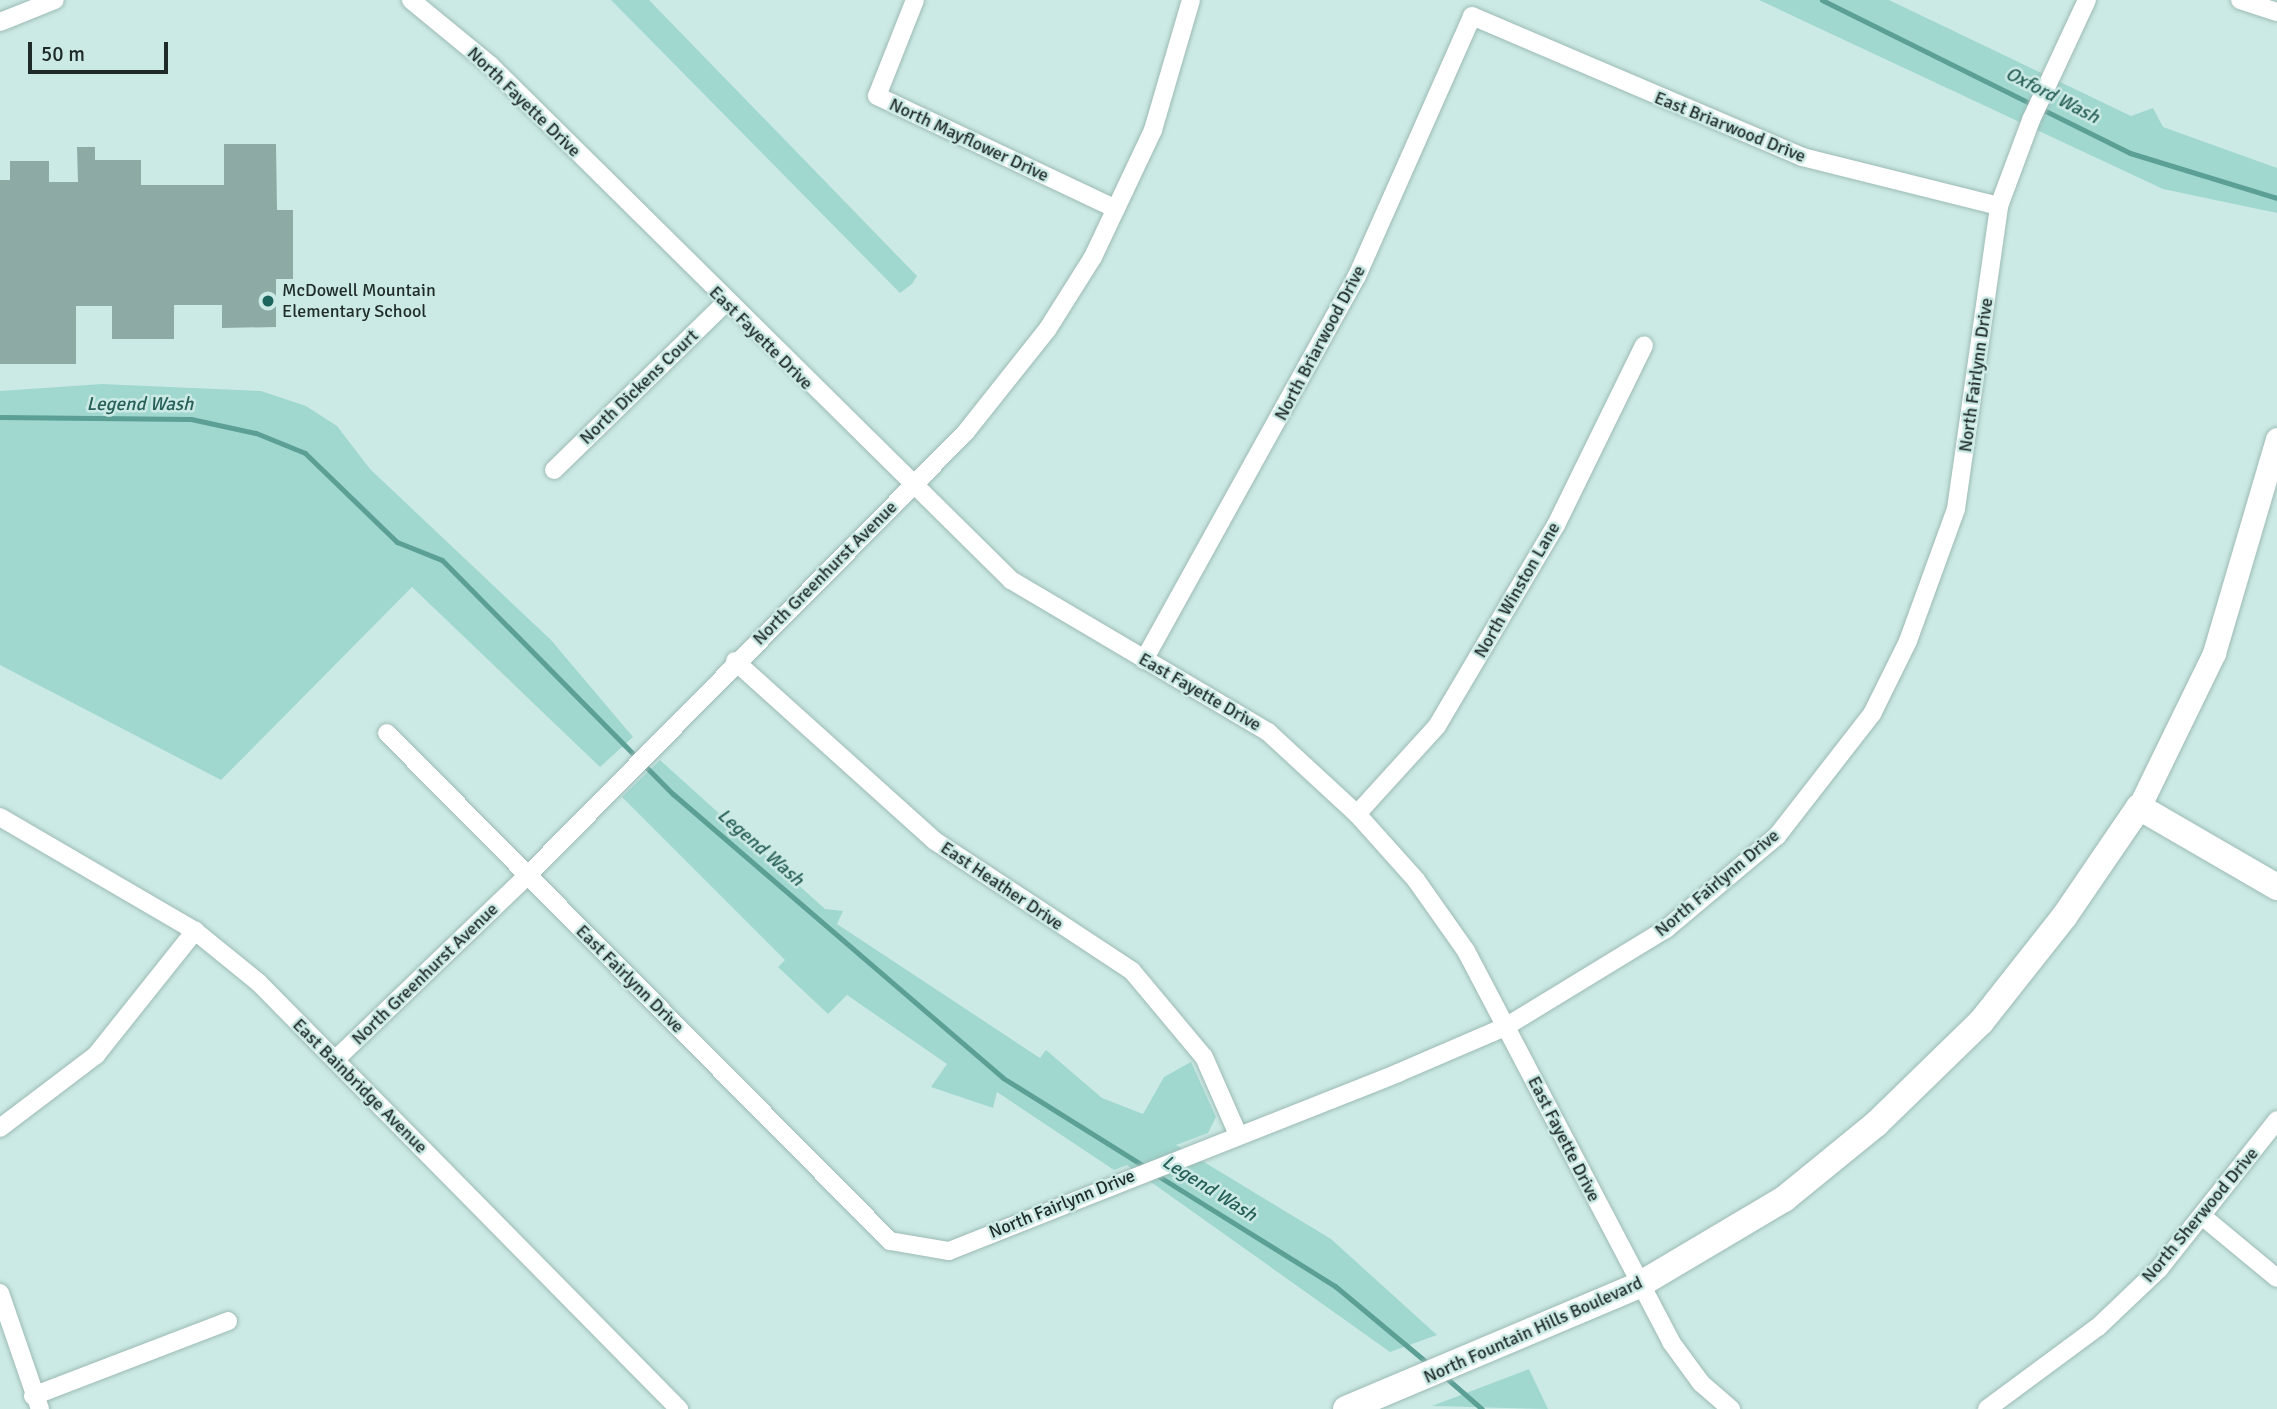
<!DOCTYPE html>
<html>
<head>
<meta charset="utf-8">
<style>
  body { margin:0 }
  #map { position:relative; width:2277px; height:1409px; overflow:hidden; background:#cceae5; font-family:Signika,sans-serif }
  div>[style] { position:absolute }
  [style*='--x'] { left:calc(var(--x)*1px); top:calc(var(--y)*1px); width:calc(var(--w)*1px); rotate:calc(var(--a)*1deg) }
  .green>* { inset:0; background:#a0d8cf }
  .stream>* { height:5px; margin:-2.5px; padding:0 2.5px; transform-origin:2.5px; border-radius:2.5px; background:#5b9f95 }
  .building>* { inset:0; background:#8daaa5 }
  .roads { filter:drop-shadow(0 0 2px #9dbab5) drop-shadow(0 0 2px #9dbab5) }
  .minor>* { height:18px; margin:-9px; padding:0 9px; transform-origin:9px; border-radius:9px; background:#fff }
  .tertiary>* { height:23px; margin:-11.5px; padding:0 11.5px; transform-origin:11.5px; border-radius:11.5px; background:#fff }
  .secondary>* { height:26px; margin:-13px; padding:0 13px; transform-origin:13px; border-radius:13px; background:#fff }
  .dots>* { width:19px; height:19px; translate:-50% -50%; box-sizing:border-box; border:4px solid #cceae5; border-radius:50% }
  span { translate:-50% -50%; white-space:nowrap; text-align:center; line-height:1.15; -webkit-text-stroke:5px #cceae5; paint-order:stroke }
  .street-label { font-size:18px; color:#1f2b29 }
  .poi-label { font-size:18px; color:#1f2b29 }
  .left { translate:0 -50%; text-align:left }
  .water-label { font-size:19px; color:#276058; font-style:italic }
  .scale { position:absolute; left:28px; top:42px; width:140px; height:32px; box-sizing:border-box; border:4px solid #1f2b29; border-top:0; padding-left:9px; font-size:21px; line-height:24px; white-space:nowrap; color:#1f2b29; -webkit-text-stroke:5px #cceae5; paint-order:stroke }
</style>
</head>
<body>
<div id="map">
  <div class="green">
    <i style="clip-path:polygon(611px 0,649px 0,917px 276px,912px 284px,900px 293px)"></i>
    <i style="clip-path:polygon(1759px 0,1889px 0,2131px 116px,2153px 108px,2163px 127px,2277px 168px,2277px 213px,2163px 189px)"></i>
    <i style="clip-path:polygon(102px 384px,261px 391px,306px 406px,337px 426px,370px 469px,551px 640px,633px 737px,600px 767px,412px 587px,221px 780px,0 665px,0 391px)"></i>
    <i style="clip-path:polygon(660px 760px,825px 909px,843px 911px,837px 924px,1040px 1058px,1046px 1050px,1102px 1098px,1143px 1114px,1164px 1077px,1191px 1062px,1216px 1117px,1208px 1133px,1176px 1145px,1331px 1239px,1437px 1335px,1390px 1352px,1127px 1165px,1114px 1170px,997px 1092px,993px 1108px,931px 1087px,947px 1064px,847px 995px,828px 1014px,778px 967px,785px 960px,622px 797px)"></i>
    <i style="clip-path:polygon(1529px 1369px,1548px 1409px,1432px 1406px)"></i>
  </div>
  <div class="stream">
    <i style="--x:1822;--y:0;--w:344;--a:26.4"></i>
    <i style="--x:2130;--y:153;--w:154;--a:17"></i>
    <i style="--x:0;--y:417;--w:191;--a:0.6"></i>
    <i style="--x:191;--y:419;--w:66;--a:12.2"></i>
    <i style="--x:256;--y:433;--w:53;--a:22.2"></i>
    <i style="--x:305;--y:453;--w:128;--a:44.1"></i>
    <i style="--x:397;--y:542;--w:48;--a:21.8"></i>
    <i style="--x:442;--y:560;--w:329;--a:45.4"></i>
    <i style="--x:673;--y:794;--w:435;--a:40.7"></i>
    <i style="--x:1003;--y:1078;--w:170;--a:32"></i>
    <i style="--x:1155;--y:1174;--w:212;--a:31.9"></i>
    <i style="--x:1335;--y:1286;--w:125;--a:39.8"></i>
    <i style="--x:1444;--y:1376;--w:50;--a:41"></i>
  </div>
  <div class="building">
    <i style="clip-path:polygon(224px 144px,276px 144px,277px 210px,293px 210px,293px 279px,276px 279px,276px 327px,222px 328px,222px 305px,174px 305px,174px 339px,112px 339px,112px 306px,76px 306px,76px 364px,0 364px,0 180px,10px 180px,10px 161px,49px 161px,49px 182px,78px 182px,77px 147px,95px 147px,95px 160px,141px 160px,141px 185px,224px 185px)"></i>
  </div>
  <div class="roads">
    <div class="minor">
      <i style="--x:411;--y:0;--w:102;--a:39.4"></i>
      <i style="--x:490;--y:65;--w:733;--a:44.67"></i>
      <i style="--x:1011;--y:580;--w:299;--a:30.6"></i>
      <i style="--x:1268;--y:732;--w:121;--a:42.7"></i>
      <i style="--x:1357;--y:814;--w:89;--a:48.2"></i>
      <i style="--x:1416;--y:880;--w:87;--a:54.8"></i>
      <i style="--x:1466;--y:951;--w:441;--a:62.3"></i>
      <i style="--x:1671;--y:1342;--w:51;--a:53.8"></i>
      <i style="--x:1701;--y:1383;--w:40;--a:41"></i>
      <i style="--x:915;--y:0;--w:103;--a:111.6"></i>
      <i style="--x:877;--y:96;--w:264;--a:25.3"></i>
      <i style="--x:2240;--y:0;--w:39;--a:18"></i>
      <i style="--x:0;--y:22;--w:59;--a:-21.8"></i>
      <i style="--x:554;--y:470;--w:239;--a:-44.3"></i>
      <i style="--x:1144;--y:660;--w:439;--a:-61"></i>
      <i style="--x:1357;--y:276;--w:284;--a:-66.1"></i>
      <i style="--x:1472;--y:16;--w:359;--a:23.1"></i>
      <i style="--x:1802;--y:157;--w:203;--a:14"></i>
      <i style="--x:735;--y:661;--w:269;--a:42"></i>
      <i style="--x:935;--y:841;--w:236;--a:33.4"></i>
      <i style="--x:1132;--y:971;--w:112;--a:50.1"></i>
      <i style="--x:1204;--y:1057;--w:82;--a:66.3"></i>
      <i style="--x:387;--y:733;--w:715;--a:45.28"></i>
      <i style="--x:890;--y:1241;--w:60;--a:9.6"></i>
      <i style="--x:949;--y:1251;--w:483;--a:-21.6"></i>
      <i style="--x:1398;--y:1073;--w:119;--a:-23.3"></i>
      <i style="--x:1507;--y:1026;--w:186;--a:-31.4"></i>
      <i style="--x:1666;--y:929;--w:145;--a:-40"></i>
      <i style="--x:1777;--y:836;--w:155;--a:-52.1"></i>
      <i style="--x:1872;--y:714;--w:81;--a:-63.7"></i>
      <i style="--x:1908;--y:641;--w:140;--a:-70"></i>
      <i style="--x:1956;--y:509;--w:306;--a:-81.9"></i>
      <i style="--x:1999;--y:206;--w:92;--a:-69.6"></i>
      <i style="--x:2031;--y:120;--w:132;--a:-65"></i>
      <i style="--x:1357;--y:814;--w:119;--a:-47.7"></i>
      <i style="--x:1437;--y:726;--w:234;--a:-59.4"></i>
      <i style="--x:1556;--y:525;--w:200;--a:-63.9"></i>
      <i style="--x:0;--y:817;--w:226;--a:30.3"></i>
      <i style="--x:195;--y:931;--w:81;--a:39"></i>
      <i style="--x:258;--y:982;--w:600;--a:45.41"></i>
      <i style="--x:335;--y:1060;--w:267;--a:-43.8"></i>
      <i style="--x:528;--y:875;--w:622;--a:-45.33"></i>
      <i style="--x:965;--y:433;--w:132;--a:-51.5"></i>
      <i style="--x:1047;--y:330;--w:86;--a:-57.8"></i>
      <i style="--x:1093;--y:257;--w:140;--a:-64.7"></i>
      <i style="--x:1153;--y:130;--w:135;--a:-73.7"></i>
      <i style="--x:0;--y:1128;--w:121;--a:-37.2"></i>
      <i style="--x:96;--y:1055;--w:159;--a:-51.4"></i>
      <i style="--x:2202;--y:1216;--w:97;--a:39.6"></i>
      <i style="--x:0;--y:1293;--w:123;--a:71"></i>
      <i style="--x:33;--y:1396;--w:209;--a:-21"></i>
      <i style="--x:1987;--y:1409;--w:138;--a:-36.5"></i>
      <i style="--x:2098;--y:1327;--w:84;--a:-43.6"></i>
      <i style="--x:2159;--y:1269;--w:190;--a:-51.6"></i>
    </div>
    <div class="tertiary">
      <i style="--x:2139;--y:807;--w:171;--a:-64"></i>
      <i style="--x:2214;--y:653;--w:223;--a:-73.6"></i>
    </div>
    <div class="secondary">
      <i style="--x:1346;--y:1409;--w:318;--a:-22.9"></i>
      <i style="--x:1639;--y:1285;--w:169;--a:-30.7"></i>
      <i style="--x:1784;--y:1199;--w:119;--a:-39.2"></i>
      <i style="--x:1876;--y:1124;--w:146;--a:-44.2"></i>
      <i style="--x:1981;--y:1022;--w:134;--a:-51.7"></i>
      <i style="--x:2064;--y:917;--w:133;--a:-55.7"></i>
      <i style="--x:2139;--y:807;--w:160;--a:30.1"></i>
    </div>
  </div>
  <div class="dots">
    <i style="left:268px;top:301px;background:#1c665d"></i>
  </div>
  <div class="street-label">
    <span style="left:524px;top:102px;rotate:44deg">North Fayette Drive</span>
    <span style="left:1730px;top:127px;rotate:22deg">East Briarwood Drive</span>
    <span style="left:969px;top:140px;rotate:25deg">North Mayflower Drive</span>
    <span style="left:761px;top:338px;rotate:45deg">East Fayette Drive</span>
    <span style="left:1320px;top:343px;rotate:-62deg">North Briarwood Drive</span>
    <span style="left:1976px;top:375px;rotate:-82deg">North Fairlynn Drive</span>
    <span style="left:639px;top:387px;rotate:-44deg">North Dickens Court</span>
    <span style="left:825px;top:573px;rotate:-45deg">North Greenhurst Avenue</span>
    <span style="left:1517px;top:590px;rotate:-60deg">North Winston Lane</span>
    <span style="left:1200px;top:692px;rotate:30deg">East Fayette Drive</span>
    <span style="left:1717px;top:883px;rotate:-40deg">North Fairlynn Drive</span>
    <span style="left:1002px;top:886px;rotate:34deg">East Heather Drive</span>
    <span style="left:425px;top:974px;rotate:-44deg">North Greenhurst Avenue</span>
    <span style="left:630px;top:979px;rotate:45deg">East Fairlynn Drive</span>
    <span style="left:360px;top:1086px;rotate:45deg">East Bainbridge Avenue</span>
    <span style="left:1564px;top:1139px;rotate:63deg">East Fayette Drive</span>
    <span style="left:1062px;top:1204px;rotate:-22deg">North Fairlynn Drive</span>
    <span style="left:2200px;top:1215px;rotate:-50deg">North Sherwood Drive</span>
    <span style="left:1533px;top:1330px;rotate:-24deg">North Fountain Hills Boulevard</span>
  </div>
  <div class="poi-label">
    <span class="left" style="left:282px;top:301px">McDowell Mountain<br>Elementary School</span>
  </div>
  <div class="water-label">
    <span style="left:2052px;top:96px;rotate:27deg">Oxford Wash</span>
    <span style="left:140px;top:405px">Legend Wash</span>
    <span style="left:760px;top:848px;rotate:41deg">Legend Wash</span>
    <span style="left:1209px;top:1189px;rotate:32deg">Legend Wash</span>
  </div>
  <div class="scale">50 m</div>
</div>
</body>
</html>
